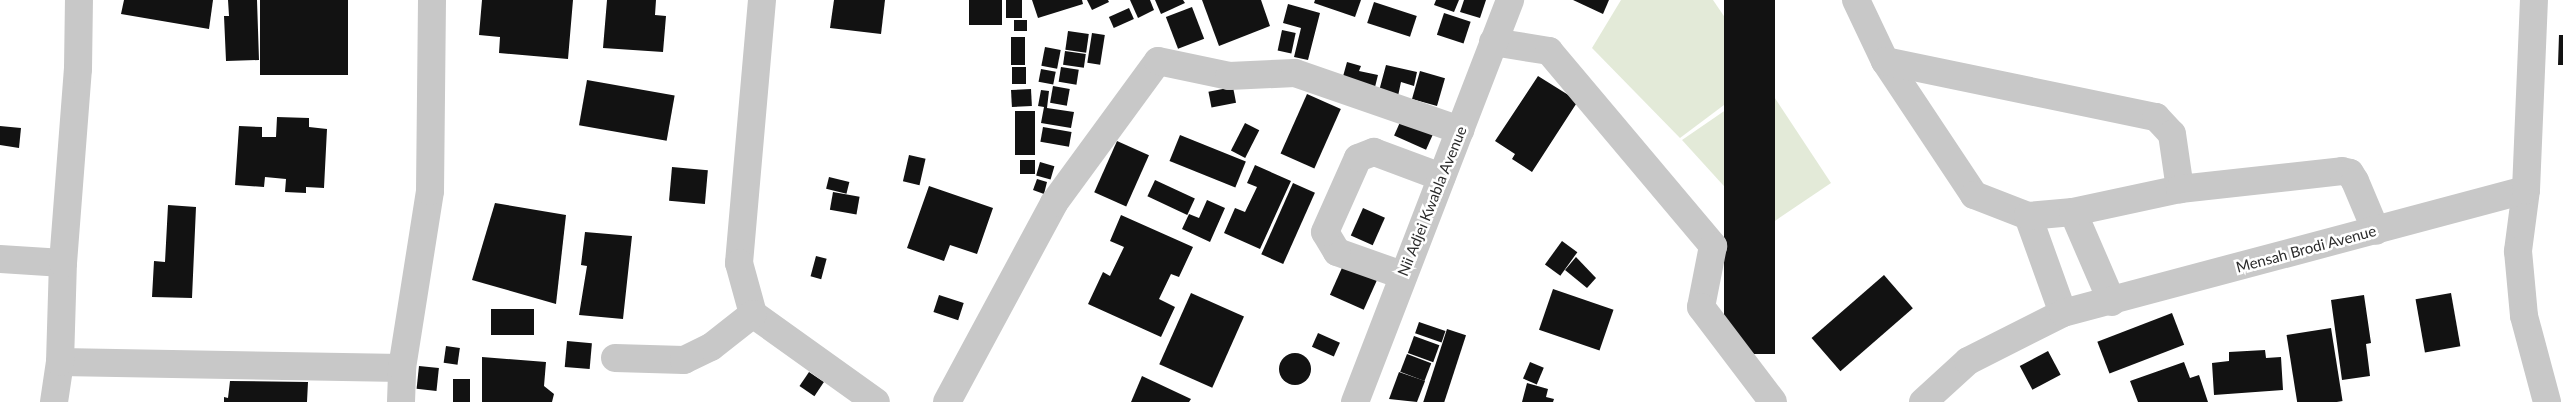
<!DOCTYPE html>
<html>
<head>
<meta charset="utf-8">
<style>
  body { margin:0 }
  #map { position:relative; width:2563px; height:402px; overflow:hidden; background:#fff; font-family:Lato,sans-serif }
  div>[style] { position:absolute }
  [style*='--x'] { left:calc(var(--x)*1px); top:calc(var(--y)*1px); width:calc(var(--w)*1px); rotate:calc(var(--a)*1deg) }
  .green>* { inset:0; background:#e3ead8 }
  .building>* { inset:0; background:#121212; transform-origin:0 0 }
  .round { border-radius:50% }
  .minor>* { height:28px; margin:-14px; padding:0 14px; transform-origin:14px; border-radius:14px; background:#c8c8c8 }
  span { translate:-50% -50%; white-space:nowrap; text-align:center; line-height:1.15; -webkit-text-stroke:5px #fff; paint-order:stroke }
  .street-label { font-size:15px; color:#2b2b2b }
</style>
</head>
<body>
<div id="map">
  <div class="green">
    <i style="clip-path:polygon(1621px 0,1713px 0,1764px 75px,1680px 138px,1592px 48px)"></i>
    <i style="clip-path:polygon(1765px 83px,1831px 183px,1763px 229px,1682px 140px)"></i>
  </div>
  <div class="building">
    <i style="clip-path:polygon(124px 0,213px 0,209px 29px,121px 14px)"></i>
    <i style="clip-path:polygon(228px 0,257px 0,259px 60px,226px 61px,224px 16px,229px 16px)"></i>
    <i style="left:260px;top:0;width:88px;height:75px"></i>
    <i style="clip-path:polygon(482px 0,573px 0,568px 59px,499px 53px,500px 37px,479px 35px)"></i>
    <i style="clip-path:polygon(607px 0,656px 0,655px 15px,666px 16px,663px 52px,603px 48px)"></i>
    <i style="clip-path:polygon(834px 0,885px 0,881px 34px,830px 28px)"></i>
    <i style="left:969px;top:0;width:33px;height:25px"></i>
    <i style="left:1006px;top:0;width:16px;height:18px"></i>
    <i style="clip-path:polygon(1032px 0,1082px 0,1083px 4px,1038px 18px)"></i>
    <i style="clip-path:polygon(1087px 0,1108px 0,1109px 2px,1092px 10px)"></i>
    <i style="clip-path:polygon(1130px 0,1150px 0,1154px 10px,1138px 18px)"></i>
    <i style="clip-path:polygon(1155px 0,1183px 0,1185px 3px,1161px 14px)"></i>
    <i style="clip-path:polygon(1202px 0,1261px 0,1270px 26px,1219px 46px)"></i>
    <i style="clip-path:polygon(1315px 0,1361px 0,1355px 17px,1314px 3px)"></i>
    <i style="clip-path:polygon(1436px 0,1459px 0,1454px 12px,1434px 5px)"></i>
    <i style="clip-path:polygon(1464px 0,1486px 0,1480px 18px,1460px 12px)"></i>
    <i style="clip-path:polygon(1573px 0,1609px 0,1603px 14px)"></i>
    <i style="left:1724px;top:0;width:51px;height:354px"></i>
    <i style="left:1374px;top:2px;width:45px;height:22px;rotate:18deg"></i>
    <i style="clip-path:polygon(1288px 4px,1320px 13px,1308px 60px,1294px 57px,1301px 28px,1283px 23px)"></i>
    <i style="left:1192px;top:7px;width:34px;height:28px;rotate:69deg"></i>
    <i style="left:1129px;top:8px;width:12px;height:22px;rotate:66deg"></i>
    <i style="left:1444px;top:13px;width:28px;height:23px;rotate:18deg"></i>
    <i style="left:1027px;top:20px;width:11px;height:13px;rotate:90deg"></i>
    <i style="left:1282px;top:30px;width:14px;height:21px;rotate:12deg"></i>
    <i style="left:1068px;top:31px;width:21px;height:19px;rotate:8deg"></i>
    <i style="left:1092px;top:33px;width:13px;height:30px;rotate:9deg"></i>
    <i style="clip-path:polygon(2559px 35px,2563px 35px,2563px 65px,2558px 65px)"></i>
    <i style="left:1011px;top:37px;width:14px;height:28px"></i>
    <i style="left:1045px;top:47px;width:16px;height:19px;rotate:11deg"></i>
    <i style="left:1065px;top:51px;width:21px;height:14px;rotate:8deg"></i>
    <i style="clip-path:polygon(1347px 62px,1361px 66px,1359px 71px,1378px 75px,1374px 91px,1342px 80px)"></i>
    <i style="clip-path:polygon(1386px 65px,1417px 72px,1414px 86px,1401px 82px,1398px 96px,1379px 91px)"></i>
    <i style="left:1012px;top:67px;width:14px;height:17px"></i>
    <i style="left:1061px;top:67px;width:18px;height:15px;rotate:9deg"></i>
    <i style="left:1041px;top:69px;width:15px;height:13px;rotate:11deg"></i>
    <i style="left:1420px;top:71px;width:26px;height:29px;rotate:16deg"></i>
    <i style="clip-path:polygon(1538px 76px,1578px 101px,1532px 172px,1512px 159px,1515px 154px,1495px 141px)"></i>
    <i style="left:587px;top:80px;width:89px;height:46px;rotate:10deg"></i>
    <i style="left:1053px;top:86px;width:17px;height:17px;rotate:10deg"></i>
    <i style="left:1233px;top:87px;width:16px;height:25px;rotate:79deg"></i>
    <i style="left:1031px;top:89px;width:17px;height:20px;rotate:87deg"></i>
    <i style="clip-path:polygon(1041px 90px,1049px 91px,1047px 108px,1074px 112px,1071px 128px,1041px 123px,1044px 107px,1038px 106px)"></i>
    <i style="left:1307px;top:94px;width:37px;height:65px;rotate:24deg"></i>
    <i style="left:1015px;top:111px;width:20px;height:44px"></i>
    <i style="clip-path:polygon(277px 117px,309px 118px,309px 127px,327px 129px,324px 188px,306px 187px,306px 193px,285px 192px,286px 179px,265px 177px,264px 187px,235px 185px,239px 126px,262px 127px,262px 137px,276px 137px)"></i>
    <i style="left:1401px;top:120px;width:35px;height:17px;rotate:24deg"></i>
    <i style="left:1245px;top:123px;width:16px;height:31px;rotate:27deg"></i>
    <i style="clip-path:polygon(0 126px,21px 128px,19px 148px,0 145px)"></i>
    <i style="left:1043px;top:127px;width:29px;height:15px;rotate:10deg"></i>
    <i style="left:1180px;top:135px;width:71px;height:28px;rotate:22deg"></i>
    <i style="left:1117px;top:141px;width:35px;height:56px;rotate:24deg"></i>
    <i style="left:909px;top:155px;width:17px;height:27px;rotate:13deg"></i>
    <i style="left:1035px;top:160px;width:14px;height:15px;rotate:90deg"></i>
    <i style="left:1040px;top:162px;width:15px;height:14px;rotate:16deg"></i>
    <i style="clip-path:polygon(1255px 165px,1291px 181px,1260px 249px,1224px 233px,1235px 208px,1245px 212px,1257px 187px,1247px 183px)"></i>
    <i style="left:672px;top:167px;width:36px;height:34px;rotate:5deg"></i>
    <i style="left:829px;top:177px;width:21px;height:12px;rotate:14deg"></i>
    <i style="clip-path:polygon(1037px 179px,1047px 182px,1044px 194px,1033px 190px)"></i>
    <i style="left:1155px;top:180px;width:44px;height:18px;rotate:25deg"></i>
    <i style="left:1293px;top:183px;width:24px;height:78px;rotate:24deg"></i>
    <i style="clip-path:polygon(929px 186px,993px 208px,977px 254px,950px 245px,944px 261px,907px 248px)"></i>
    <i style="left:833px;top:192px;width:27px;height:18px;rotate:10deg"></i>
    <i style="clip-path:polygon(1207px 200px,1225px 208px,1210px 242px,1182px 229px,1189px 214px,1199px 218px)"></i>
    <i style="clip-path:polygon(495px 203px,566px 215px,556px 304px,472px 280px)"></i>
    <i style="clip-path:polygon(168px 205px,196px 207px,192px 298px,152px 297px,154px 261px,165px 262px)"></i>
    <i style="left:1363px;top:208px;width:24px;height:30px;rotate:24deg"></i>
    <i style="clip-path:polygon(1121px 215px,1193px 247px,1179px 277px,1171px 274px,1159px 299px,1175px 307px,1161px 337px,1088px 304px,1103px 272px,1110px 276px,1124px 247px,1110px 241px)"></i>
    <i style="clip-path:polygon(585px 232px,632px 236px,623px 319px,579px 315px,587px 266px,581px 265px)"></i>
    <i style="left:1562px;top:241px;width:19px;height:29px;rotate:36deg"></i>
    <i style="left:816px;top:256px;width:11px;height:21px;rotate:15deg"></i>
    <i style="clip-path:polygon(1576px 257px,1596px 278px,1587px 288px,1565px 270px)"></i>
    <i style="left:1345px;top:261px;width:37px;height:37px;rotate:24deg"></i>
    <i style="left:1884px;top:275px;width:44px;height:96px;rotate:49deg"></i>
    <i style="left:1553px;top:289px;width:64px;height:43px;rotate:19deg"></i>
    <i style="left:1191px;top:293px;width:58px;height:78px;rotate:24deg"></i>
    <i style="left:2451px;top:293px;width:54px;height:36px;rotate:80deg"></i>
    <i style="left:939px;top:295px;width:26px;height:18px;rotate:18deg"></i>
    <i style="clip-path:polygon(2364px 295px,2371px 343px,2366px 344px,2370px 376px,2342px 380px,2331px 300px)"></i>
    <i style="left:491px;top:309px;width:43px;height:26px"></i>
    <i style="left:2172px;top:313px;width:34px;height:80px;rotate:69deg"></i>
    <i style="left:1419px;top:322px;width:28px;height:12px;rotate:19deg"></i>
    <i style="left:2331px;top:328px;width:74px;height:45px;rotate:81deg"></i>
    <i style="left:1447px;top:329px;width:20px;height:78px;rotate:18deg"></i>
    <i style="left:1318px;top:333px;width:24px;height:15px;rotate:24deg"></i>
    <i style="left:1414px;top:336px;width:27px;height:18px;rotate:20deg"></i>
    <i style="left:567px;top:341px;width:25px;height:26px;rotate:5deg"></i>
    <i style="left:446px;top:346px;width:14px;height:17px;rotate:8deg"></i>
    <i style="clip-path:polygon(2265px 350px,2266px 358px,2281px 357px,2283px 390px,2214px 395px,2212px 363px,2229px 361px,2229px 352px)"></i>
    <i style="left:2048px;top:351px;width:27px;height:32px;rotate:62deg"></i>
    <i class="round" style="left:1279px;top:353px;width:32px;height:32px"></i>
    <i style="left:1407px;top:354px;width:26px;height:19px;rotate:21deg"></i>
    <i style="clip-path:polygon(482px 357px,546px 362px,544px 386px,554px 394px,552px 402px,482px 402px)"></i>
    <i style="left:1530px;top:362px;width:15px;height:18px;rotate:23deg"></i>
    <i style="clip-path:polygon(2184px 362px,2190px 378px,2199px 375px,2208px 402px,2138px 402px,2130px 381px)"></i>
    <i style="left:419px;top:366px;width:20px;height:23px;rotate:6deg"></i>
    <i style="left:809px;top:372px;width:18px;height:17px;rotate:34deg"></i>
    <i style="clip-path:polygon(1399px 372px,1425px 381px,1417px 402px,1389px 399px)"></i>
    <i style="clip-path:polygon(1142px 376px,1191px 399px,1189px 402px,1131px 402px)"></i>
    <i style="left:453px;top:379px;width:17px;height:23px"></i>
    <i style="clip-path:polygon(230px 381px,308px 382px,307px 402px,224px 402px,224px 397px,228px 398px)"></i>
    <i style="clip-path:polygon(1527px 383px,1548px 389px,1546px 397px,1554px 399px,1553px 402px,1522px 402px)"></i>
  </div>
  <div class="minor">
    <i style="--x:762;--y:0;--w:264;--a:95"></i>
    <i style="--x:739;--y:263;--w:53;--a:74.6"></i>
    <i style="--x:753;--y:314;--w:151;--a:35.6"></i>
    <i style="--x:1856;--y:0;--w:68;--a:64.6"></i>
    <i style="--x:1885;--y:61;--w:161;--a:56.4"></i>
    <i style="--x:1974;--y:195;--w:58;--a:21.3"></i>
    <i style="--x:2028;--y:216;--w:103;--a:70.2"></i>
    <i style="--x:1493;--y:42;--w:57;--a:9.1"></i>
    <i style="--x:1549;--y:51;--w:255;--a:49.9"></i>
    <i style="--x:1713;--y:246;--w:62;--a:101.1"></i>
    <i style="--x:1701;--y:307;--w:119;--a:52.8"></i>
    <i style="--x:1885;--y:61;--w:277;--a:11.7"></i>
    <i style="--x:2156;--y:117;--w:23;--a:47"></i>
    <i style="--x:2172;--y:134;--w:56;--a:81.7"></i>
    <i style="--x:2526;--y:190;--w:62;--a:97.5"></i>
    <i style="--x:2518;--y:251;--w:65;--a:84.7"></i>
    <i style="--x:2524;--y:316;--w:89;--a:75"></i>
    <i style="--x:2073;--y:212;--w:98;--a:66.6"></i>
    <i style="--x:2028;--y:216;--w:45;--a:-5.1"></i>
    <i style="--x:2073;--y:212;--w:109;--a:-12.1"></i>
    <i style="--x:2180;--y:189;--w:163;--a:-6.3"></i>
    <i style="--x:2342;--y:171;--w:8;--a:14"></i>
    <i style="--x:2350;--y:173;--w:9;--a:58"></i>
    <i style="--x:2355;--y:181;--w:54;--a:67.2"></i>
    <i style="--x:0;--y:259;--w:63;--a:3.6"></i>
    <i style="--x:1402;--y:275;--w:69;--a:-160.5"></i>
    <i style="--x:1337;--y:252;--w:23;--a:-121"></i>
    <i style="--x:1325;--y:232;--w:81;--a:-66"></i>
    <i style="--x:1358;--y:158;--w:17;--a:-21"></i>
    <i style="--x:1374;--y:152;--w:72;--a:20.5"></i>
    <i style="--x:615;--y:358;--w:69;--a:1.7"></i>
    <i style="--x:684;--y:360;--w:30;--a:-26"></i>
    <i style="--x:711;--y:347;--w:53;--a:-38.2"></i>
    <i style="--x:60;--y:362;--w:342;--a:1"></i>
    <i style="--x:54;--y:402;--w:40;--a:-81.5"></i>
    <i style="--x:60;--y:362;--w:99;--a:-88.3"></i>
    <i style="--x:63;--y:263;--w:195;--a:-85.6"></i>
    <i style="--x:78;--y:69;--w:69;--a:-89.2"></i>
    <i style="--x:401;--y:402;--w:34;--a:-88"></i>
    <i style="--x:402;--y:368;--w:179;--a:-81"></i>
    <i style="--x:430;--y:191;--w:191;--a:-89.4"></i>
    <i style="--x:947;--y:402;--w:226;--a:-61.7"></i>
    <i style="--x:1054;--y:203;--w:176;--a:-53.8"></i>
    <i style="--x:1158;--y:61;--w:73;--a:11.9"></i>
    <i style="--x:1229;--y:76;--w:66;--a:-2.6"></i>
    <i style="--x:1295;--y:73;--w:175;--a:19.1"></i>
    <i style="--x:1355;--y:402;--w:431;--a:-68.9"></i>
    <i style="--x:1923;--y:402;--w:61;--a:-42.3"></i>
    <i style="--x:1968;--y:361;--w:106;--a:-26.8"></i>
    <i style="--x:2063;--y:313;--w:479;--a:-14.9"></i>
    <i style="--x:2526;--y:190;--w:190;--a:-87.6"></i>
  </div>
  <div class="street-label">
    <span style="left:1432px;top:201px;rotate:-68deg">Nii Adjei Kwabla Avenue</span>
    <span style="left:2306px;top:249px;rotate:-15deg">Mensah Brodi Avenue</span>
  </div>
</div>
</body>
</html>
